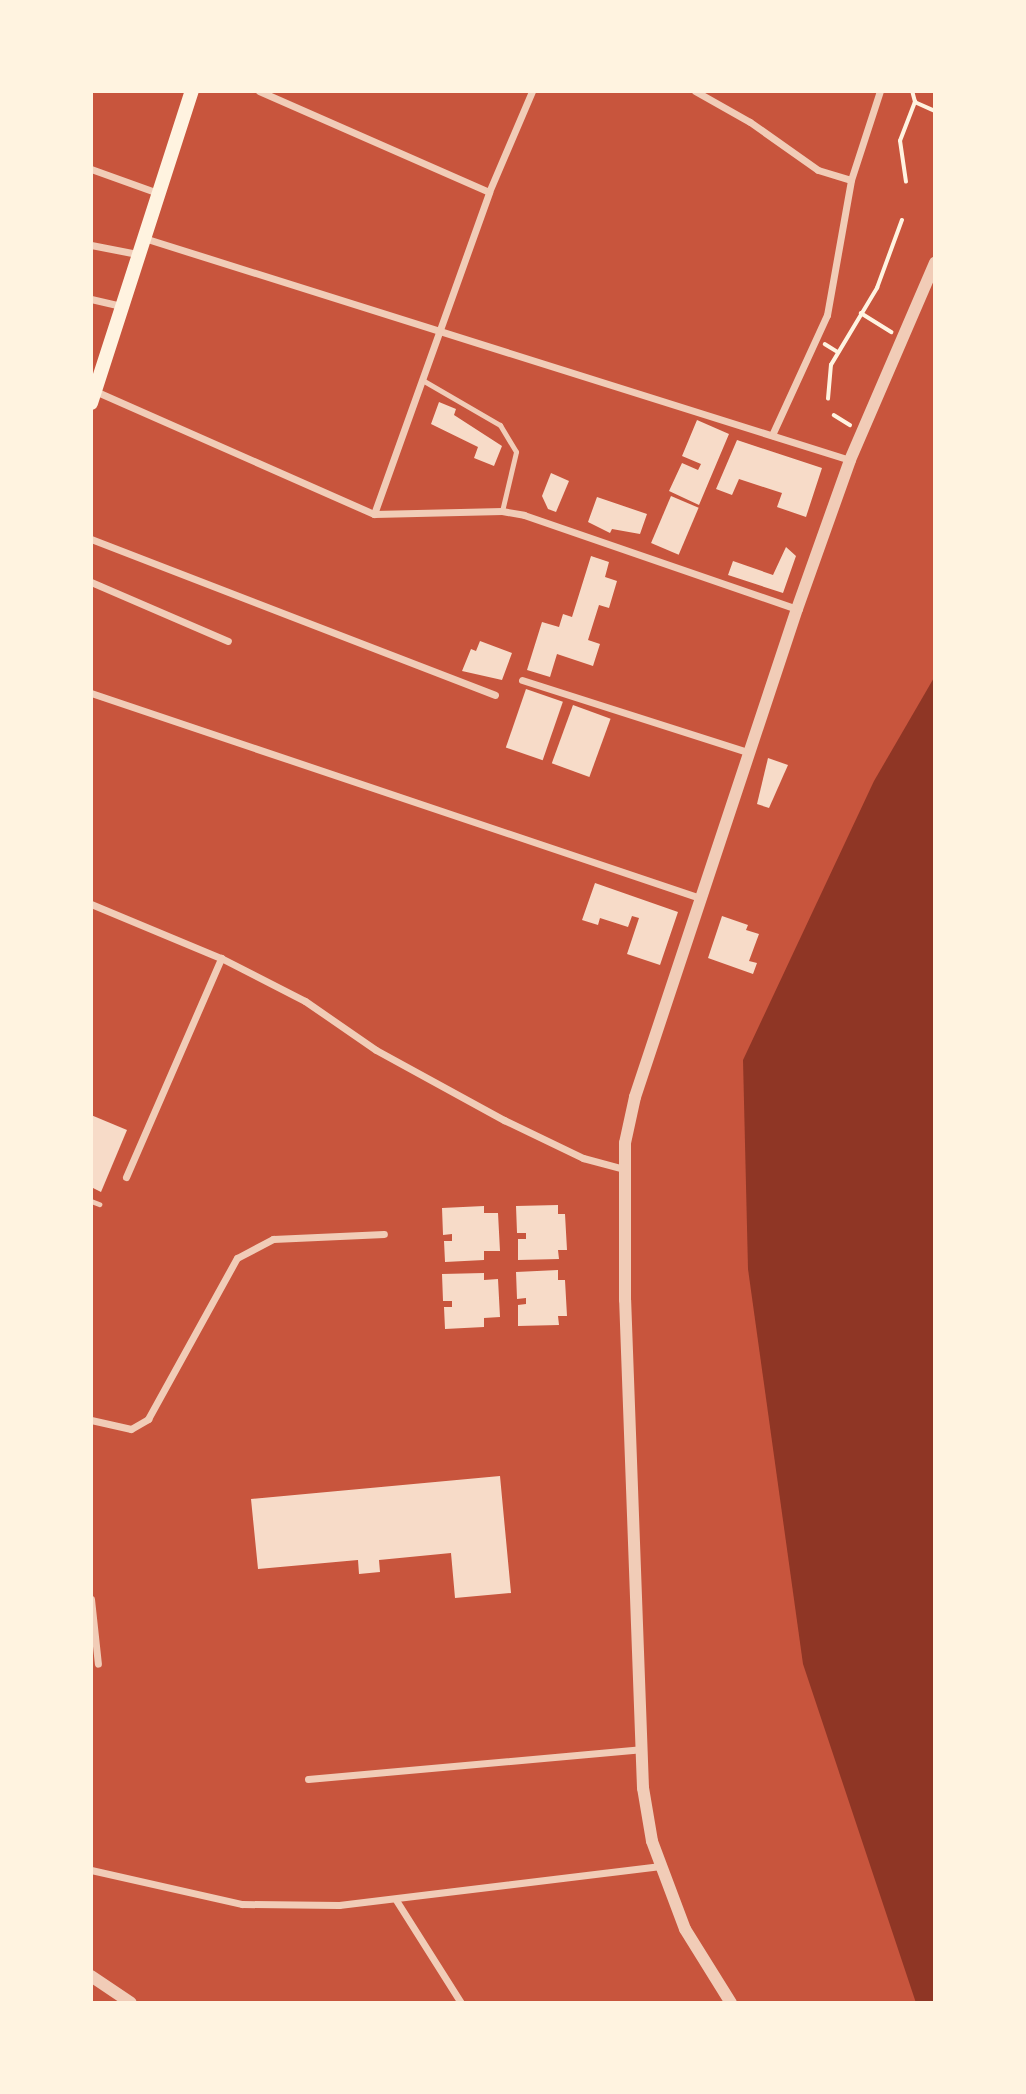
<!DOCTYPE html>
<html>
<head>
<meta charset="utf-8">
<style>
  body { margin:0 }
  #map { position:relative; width:1026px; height:2094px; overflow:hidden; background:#c8553d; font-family:Cabin,sans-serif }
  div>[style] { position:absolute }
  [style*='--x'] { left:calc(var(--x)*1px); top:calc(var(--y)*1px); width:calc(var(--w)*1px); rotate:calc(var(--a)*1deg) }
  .water>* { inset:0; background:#8f3625 }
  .building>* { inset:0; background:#f7dbc8; transform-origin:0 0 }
  .path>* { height:3.5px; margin:-1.75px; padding:0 1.75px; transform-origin:1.75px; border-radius:1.75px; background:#fff3e0 }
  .service>* { height:5px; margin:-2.5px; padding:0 2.5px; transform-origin:2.5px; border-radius:2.5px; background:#f1ccb7 }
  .minor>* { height:7px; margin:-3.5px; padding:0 3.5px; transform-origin:3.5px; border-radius:3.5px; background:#f1ccb7 }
  .tertiary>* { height:12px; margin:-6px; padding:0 6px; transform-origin:6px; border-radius:6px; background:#f1ccb7 }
  .secondary>* { height:14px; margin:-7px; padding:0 7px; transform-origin:7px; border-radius:7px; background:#fff3e0 }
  span { translate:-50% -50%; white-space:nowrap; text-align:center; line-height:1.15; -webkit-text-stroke:6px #fff3e0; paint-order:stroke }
  .frame { position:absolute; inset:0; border:93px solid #fff3e0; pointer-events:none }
</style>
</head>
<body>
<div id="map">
  <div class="water">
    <i style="clip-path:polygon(935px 676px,935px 2003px,916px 2003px,803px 1664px,748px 1269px,743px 1060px,874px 781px)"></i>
  </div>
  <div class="building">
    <i style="clip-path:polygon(439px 402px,456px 409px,454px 415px,502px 446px,494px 466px,474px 458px,478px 447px,431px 424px)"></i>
    <i style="clip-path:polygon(697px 420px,729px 434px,699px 505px,669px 491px,682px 463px,698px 470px,701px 464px,682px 456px)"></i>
    <i style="clip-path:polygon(737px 440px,822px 468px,806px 517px,777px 507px,782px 493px,739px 479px,732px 495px,716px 489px)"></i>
    <i style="clip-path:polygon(551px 473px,569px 481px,556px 512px,548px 509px,542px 496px)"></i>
    <i style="left:671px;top:496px;width:30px;height:51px;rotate:23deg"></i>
    <i style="clip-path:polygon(597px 497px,647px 514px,640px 534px,612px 529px,610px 533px,588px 522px)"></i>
    <i style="clip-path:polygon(786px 547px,796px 556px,783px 593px,728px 575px,733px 561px,773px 575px)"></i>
    <i style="clip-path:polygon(591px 556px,609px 562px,605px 577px,617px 581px,609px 608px,599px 605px,588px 640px,600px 644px,593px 666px,557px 654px,550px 677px,527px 670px,542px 622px,559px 627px,563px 614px,572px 617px)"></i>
    <i style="clip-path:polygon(480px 641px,512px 653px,502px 680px,462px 671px,471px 649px,476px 651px)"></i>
    <i style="left:526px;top:689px;width:39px;height:62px;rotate:19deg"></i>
    <i style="left:573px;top:705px;width:40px;height:62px;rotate:20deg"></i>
    <i style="clip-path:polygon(768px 758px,788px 765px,769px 808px,757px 804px)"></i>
    <i style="clip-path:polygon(595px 883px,678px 912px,660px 965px,627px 954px,639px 918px,632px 916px,628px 927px,600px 918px,598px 925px,582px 920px)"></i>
    <i style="clip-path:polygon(722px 916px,748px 925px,746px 930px,759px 934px,749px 961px,757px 963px,753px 974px,708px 958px)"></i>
    <i style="clip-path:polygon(91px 1115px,127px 1130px,101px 1192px,91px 1187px)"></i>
    <i style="clip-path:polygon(558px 1205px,558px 1214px,565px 1214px,567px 1250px,558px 1250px,559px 1259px,518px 1260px,518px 1239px,526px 1239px,526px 1233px,517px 1233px,516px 1206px)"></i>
    <i style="clip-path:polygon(484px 1206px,484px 1213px,498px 1213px,500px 1251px,484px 1251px,484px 1260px,445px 1262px,444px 1241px,452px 1241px,452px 1234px,443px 1235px,442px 1208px)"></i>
    <i style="clip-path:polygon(558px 1270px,558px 1280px,565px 1280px,567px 1316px,558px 1316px,559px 1325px,518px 1326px,518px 1305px,526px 1304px,526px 1298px,517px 1299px,516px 1272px)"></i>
    <i style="clip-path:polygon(484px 1273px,484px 1280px,498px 1279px,500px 1317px,484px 1318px,484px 1327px,445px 1329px,444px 1307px,452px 1307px,452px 1301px,443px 1301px,442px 1274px)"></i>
    <i style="clip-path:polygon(500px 1476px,511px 1593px,455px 1598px,451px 1553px,379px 1560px,380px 1572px,359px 1574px,358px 1560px,258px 1569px,251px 1499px)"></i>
  </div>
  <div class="path">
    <i style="--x:915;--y:102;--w:22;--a:24"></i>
    <i style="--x:906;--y:182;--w:41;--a:-98.3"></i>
    <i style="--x:900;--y:141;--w:42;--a:-69"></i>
    <i style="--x:915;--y:102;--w:11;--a:-105"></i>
    <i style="--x:861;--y:313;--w:36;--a:32"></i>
    <i style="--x:825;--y:344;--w:15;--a:32"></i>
    <i style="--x:828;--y:399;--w:34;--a:-85"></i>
    <i style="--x:831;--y:365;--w:90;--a:-59.1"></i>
    <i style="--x:877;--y:288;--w:72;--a:-69.8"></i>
    <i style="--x:834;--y:415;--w:19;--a:32"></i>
  </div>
  <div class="service">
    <i style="--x:424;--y:381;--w:88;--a:30.1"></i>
    <i style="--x:500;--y:425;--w:31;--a:59"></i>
    <i style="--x:516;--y:452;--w:61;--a:103.3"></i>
    <i style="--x:91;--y:1201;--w:9;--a:21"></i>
  </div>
  <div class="minor">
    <i style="--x:259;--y:91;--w:251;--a:23.7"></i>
    <i style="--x:695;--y:91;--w:63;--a:29.4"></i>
    <i style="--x:750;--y:122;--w:83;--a:35.2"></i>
    <i style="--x:818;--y:170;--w:34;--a:17"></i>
    <i style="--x:91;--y:169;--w:71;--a:19.7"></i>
    <i style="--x:144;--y:238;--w:740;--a:17.46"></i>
    <i style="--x:91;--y:245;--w:47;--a:11.1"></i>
    <i style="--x:91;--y:299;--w:31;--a:13"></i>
    <i style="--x:95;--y:391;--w:305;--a:23.8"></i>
    <i style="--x:374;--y:514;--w:128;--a:-1.3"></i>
    <i style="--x:502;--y:511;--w:22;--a:10"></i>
    <i style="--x:524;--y:515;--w:289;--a:19"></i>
    <i style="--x:772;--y:435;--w:132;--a:-65.4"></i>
    <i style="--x:827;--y:315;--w:137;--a:-79.9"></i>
    <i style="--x:851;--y:180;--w:94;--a:-72"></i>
    <i style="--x:374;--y:514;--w:342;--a:-70.3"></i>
    <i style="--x:489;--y:192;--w:110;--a:-66.9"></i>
    <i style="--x:91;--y:539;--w:433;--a:21.1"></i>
    <i style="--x:91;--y:582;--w:149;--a:23.3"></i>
    <i style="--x:522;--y:680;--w:237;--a:17.7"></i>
    <i style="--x:91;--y:693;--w:643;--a:18.6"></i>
    <i style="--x:91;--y:904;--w:141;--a:22.6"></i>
    <i style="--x:221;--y:958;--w:94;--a:27.1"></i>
    <i style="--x:305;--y:1001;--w:86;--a:34.6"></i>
    <i style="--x:376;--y:1050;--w:146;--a:28.7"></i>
    <i style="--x:504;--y:1120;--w:88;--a:25.7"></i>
    <i style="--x:583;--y:1158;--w:42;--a:15"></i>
    <i style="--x:126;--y:1177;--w:239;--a:-66.5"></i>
    <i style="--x:91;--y:1420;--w:41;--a:12.7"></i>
    <i style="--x:131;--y:1429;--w:20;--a:-30"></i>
    <i style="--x:148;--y:1419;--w:184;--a:-61.1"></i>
    <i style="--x:237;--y:1258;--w:41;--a:-27.8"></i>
    <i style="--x:273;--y:1239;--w:111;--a:-2.6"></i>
    <i style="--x:91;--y:1599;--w:65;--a:83.9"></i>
    <i style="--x:308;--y:1779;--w:334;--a:-5.1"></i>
    <i style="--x:91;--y:1870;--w:155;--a:12.7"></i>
    <i style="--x:242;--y:1904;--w:97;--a:0.6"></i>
    <i style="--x:339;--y:1905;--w:324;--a:-6.9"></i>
    <i style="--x:396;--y:1900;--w:122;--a:57.7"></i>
  </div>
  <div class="tertiary">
    <i style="--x:91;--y:1976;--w:48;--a:34"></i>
    <i style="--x:731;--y:2003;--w:87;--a:-121.9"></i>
    <i style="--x:685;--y:1929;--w:94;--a:-110.6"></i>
    <i style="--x:652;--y:1841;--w:54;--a:-99.6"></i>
    <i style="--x:643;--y:1788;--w:488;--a:-92.1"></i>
    <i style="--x:625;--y:1300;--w:157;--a:-90"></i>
    <i style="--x:625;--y:1143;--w:47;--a:-77.7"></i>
    <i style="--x:635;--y:1097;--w:514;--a:-71.64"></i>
    <i style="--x:797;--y:609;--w:158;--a:-70.4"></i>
    <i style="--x:850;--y:460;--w:215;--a:-66.7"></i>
  </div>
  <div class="secondary">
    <i style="--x:91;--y:403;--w:328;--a:-72.1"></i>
  </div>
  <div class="frame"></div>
</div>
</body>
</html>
